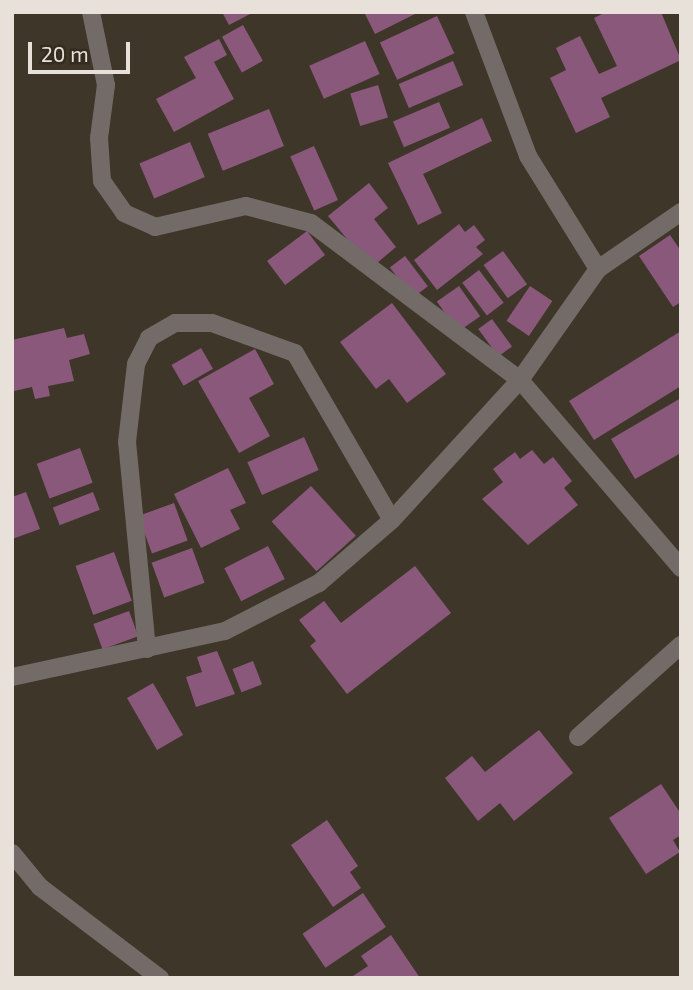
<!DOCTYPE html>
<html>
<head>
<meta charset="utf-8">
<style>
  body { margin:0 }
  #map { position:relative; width:693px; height:990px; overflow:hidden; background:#3f362a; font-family:"Exo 2",sans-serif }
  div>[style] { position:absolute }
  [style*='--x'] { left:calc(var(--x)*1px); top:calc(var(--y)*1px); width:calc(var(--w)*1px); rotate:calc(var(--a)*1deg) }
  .building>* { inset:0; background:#8a587a; transform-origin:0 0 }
  .minor>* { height:18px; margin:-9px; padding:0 9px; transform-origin:9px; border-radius:9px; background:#726b67 }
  span { translate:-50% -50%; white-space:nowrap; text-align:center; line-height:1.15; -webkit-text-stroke:7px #352c20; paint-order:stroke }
  .frame { position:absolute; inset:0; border:14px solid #e7e1d9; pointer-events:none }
  .scale { position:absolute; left:28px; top:42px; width:102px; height:32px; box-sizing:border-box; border:4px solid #e7e1d9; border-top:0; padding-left:9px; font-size:21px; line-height:24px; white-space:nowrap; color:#e7e1d9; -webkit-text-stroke:5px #352c20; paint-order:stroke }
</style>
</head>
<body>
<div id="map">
  <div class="building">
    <i style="clip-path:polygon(222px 12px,254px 12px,229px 25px)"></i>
    <i style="clip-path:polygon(364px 12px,419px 12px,375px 34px)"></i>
    <i style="clip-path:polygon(606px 12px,661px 12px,681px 60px,601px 98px,610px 117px,576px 133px,550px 78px,566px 70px,556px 48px,580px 36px,599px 74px,617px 66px,594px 18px)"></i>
    <i style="left:437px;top:16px;width:41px;height:63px;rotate:65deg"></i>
    <i style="left:243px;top:25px;width:41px;height:24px;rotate:61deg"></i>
    <i style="clip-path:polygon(219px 39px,227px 55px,214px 62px,234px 99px,174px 132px,156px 99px,196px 78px,184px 57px)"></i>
    <i style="left:365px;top:41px;width:36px;height:61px;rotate:66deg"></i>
    <i style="left:453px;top:61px;width:26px;height:59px;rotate:67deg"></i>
    <i style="left:378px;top:85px;width:34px;height:29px;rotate:73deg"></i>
    <i style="left:439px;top:102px;width:28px;height:50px;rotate:67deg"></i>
    <i style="left:269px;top:109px;width:40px;height:66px;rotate:68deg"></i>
    <i style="clip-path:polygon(482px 118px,492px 141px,423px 174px,442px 213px,418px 225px,388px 163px)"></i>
    <i style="left:190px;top:142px;width:38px;height:55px;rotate:67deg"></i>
    <i style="left:314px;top:146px;width:59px;height:26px;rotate:66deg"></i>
    <i style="clip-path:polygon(369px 183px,388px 208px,374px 219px,396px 247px,371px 268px,328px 216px)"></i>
    <i style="clip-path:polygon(459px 224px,465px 232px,474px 225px,485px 240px,476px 247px,483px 254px,437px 290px,414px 260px)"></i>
    <i style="left:307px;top:231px;width:30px;height:50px;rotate:53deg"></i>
    <i style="clip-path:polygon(670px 235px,681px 251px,681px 302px,673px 307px,639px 256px)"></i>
    <i style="left:503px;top:251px;width:41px;height:24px;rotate:54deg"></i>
    <i style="left:405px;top:256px;width:38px;height:19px;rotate:53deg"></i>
    <i style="left:479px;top:270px;width:41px;height:21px;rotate:53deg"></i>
    <i style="left:459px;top:286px;width:37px;height:27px;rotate:55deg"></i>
    <i style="left:530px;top:286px;width:27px;height:42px;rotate:34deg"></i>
    <i style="clip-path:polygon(392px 303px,446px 374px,407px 403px,389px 379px,376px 389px,340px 342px)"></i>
    <i style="left:492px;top:319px;width:34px;height:17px;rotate:54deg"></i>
    <i style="clip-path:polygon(64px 328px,67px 338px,84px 334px,90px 354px,69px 360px,74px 381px,48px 386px,50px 396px,35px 399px,32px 387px,14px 391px,12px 340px)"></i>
    <i style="clip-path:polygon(681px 331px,681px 386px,594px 440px,569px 401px)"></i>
    <i style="left:201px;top:348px;width:24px;height:34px;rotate:60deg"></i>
    <i style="clip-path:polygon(255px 349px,274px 384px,249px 398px,270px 436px,239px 453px,198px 381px)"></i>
    <i style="clip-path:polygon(681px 398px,681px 453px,635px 479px,611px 439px)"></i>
    <i style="left:304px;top:437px;width:36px;height:62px;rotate:66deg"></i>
    <i style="left:80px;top:448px;width:37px;height:46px;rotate:70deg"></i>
    <i style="clip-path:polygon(532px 450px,544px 464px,553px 457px,572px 481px,564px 488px,578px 505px,528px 545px,482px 499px,503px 482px,493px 469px,515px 452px,520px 459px)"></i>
    <i style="clip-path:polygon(228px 468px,246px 503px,230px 510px,240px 529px,201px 548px,174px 494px)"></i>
    <i style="left:311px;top:486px;width:67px;height:53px;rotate:48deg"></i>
    <i style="clip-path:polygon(26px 492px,40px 529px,12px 539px,12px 497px)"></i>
    <i style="left:93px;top:492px;width:19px;height:43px;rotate:69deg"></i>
    <i style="left:174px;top:503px;width:40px;height:38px;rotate:70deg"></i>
    <i style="left:268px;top:546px;width:37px;height:49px;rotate:63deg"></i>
    <i style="left:192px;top:548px;width:37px;height:43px;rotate:70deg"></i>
    <i style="left:114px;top:552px;width:52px;height:41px;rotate:70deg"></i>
    <i style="clip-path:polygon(415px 566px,451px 613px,347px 694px,310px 646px,316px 641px,299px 620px,324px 601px,341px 623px)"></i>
    <i style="left:129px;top:611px;width:27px;height:38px;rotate:70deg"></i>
    <i style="clip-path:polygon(217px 651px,235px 694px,196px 707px,186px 677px,202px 672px,197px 657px)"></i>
    <i style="left:253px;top:661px;width:25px;height:22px;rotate:69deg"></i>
    <i style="left:153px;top:683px;width:60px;height:30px;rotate:60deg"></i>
    <i style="clip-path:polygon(539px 730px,573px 773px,514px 821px,500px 803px,478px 821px,445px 778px,472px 756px,485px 772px)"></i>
    <i style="clip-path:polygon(661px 784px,681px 814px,681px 835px,673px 840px,680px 852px,646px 874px,609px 818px)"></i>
    <i style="clip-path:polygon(327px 820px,358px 866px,350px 872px,361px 888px,333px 907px,291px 845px)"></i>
    <i style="left:363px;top:893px;width:41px;height:73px;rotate:56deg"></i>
    <i style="clip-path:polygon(391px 935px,420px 978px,350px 978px,368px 966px,361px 956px)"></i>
  </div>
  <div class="minor">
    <i style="--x:91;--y:12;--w:75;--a:78.4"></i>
    <i style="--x:106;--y:85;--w:53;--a:97.5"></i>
    <i style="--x:99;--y:138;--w:43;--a:86"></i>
    <i style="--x:102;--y:181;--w:39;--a:55"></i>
    <i style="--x:124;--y:213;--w:34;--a:24"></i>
    <i style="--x:155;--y:227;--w:93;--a:-13"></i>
    <i style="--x:246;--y:206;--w:67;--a:14.7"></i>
    <i style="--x:311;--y:223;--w:261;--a:36.9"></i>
    <i style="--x:520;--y:380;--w:248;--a:49.4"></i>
    <i style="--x:474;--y:12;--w:154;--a:69.4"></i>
    <i style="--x:528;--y:156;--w:133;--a:58.2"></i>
    <i style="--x:147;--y:649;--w:208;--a:-95.5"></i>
    <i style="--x:127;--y:442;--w:79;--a:-83.4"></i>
    <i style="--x:136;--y:364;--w:29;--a:-63"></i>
    <i style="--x:149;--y:338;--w:30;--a:-30"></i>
    <i style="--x:175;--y:323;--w:37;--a:0"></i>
    <i style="--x:212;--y:323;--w:88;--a:19.9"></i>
    <i style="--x:295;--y:353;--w:193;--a:59.9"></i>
    <i style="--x:12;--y:677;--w:218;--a:-12.2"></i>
    <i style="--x:225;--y:631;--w:106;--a:-27.1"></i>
    <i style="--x:319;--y:583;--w:96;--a:-40.8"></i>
    <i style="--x:392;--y:520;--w:190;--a:-47.6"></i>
    <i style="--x:520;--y:380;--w:136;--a:-54.9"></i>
    <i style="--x:598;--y:269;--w:101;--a:-34.5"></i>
    <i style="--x:578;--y:737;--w:138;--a:-41.8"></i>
    <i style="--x:12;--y:853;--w:44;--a:50.5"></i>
    <i style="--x:40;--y:887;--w:151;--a:37.2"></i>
  </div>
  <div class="frame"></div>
  <div class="scale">20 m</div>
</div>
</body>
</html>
